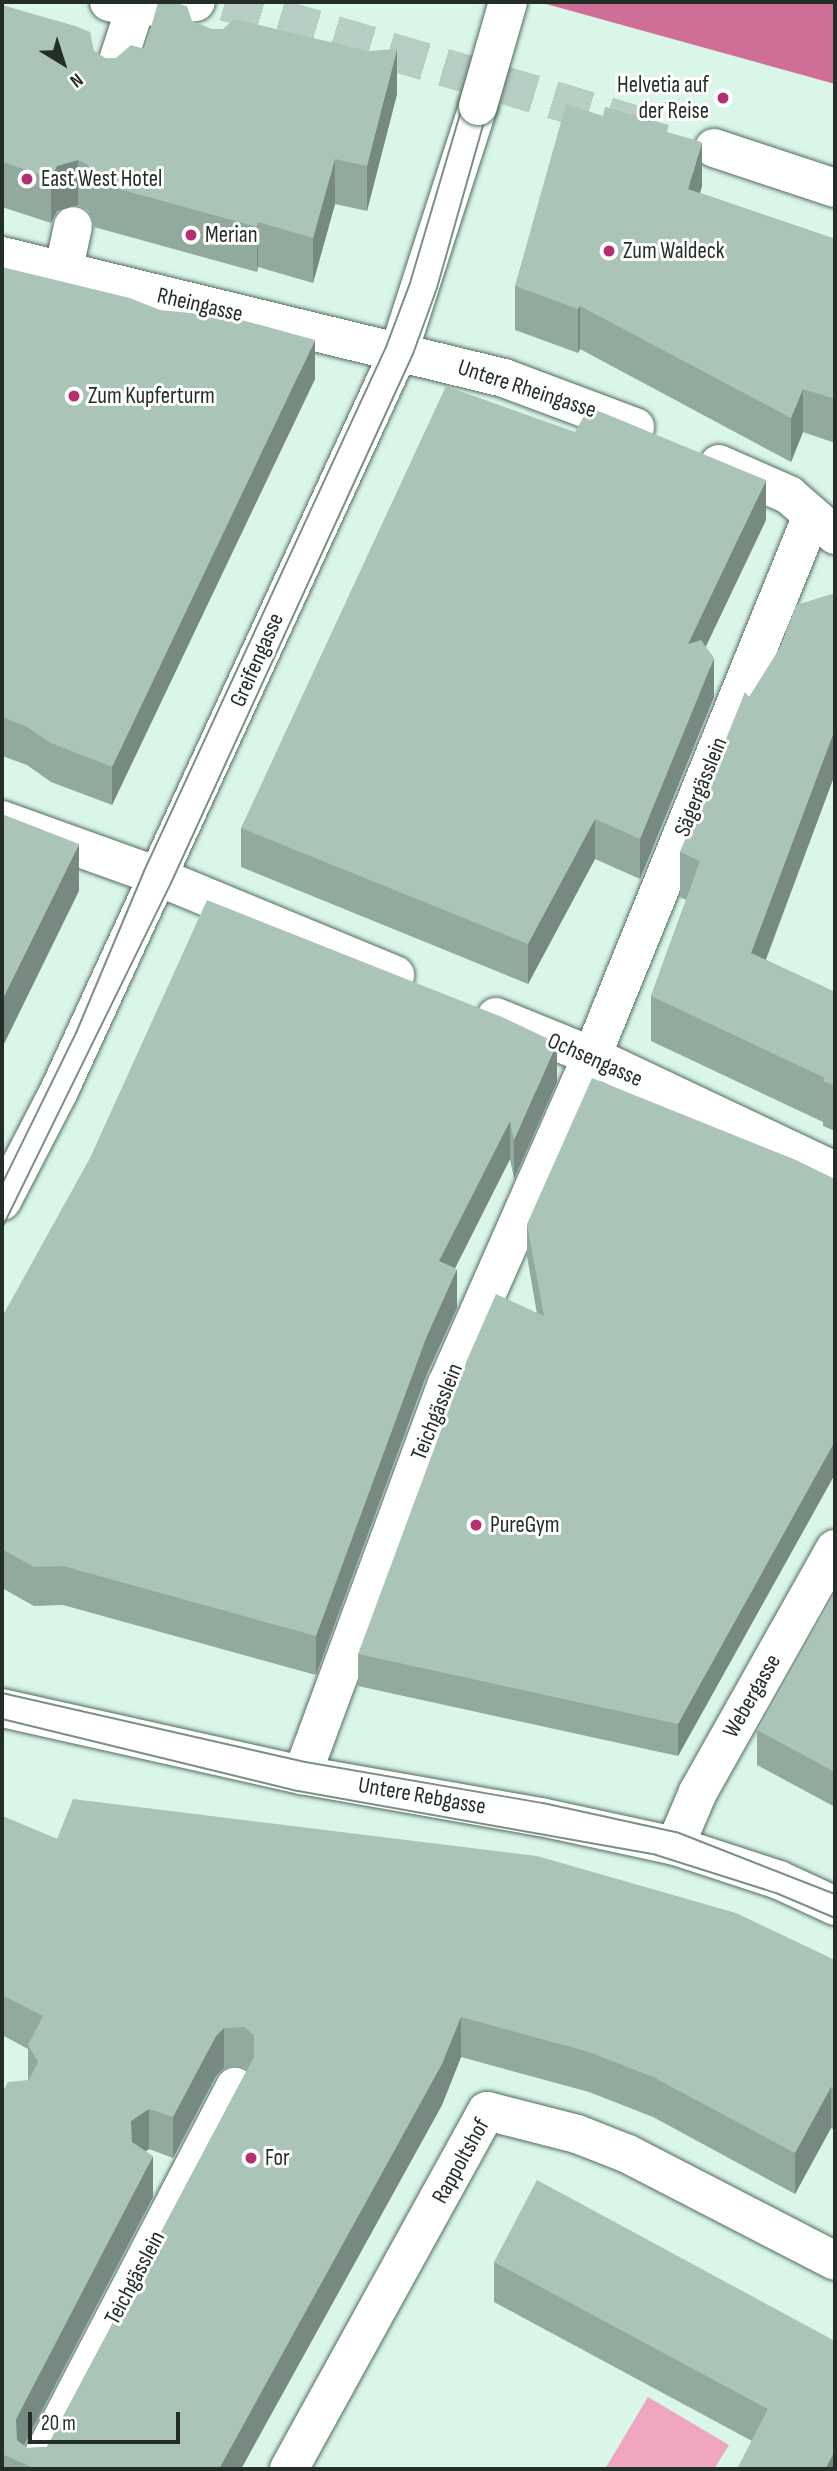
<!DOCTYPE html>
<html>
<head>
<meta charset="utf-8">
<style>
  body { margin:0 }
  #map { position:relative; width:837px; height:2471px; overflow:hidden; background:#daf6e9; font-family:"Sofia Sans Condensed",sans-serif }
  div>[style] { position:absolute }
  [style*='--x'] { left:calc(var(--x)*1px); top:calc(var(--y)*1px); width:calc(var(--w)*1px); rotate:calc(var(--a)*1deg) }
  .green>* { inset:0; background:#f0a5c0 }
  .water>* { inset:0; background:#cf6f95 }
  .minor-tunnel>* { height:38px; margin-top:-19px; transform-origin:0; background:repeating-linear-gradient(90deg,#b6cec3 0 38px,transparent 0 57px) }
  .roads { filter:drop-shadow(0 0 2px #526b60) drop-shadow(0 0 2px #526b60) }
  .minor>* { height:38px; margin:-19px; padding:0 19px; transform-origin:19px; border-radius:19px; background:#fff }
  .tram>* { height:2px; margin:-1px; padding:0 1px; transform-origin:1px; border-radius:1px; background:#7c8f86 }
  .bridges { filter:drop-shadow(0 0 2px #526b60) drop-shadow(0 0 2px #526b60) }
  .minor-bridge>* { height:38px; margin:-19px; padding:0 19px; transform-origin:19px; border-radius:19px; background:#fff }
  .wall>* { inset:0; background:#92a99e }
  .shaded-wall>* { inset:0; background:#778a81 }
  .building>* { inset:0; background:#aac5b8 }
  .dots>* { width:19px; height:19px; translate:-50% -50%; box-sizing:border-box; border:4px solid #fff; border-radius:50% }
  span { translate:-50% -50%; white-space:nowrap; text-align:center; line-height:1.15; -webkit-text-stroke:6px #fff; paint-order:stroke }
  .poi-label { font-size:23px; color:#242e29 }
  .right { translate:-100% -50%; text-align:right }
  .left { translate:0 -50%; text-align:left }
  .street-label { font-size:23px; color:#242e29 }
  .frame { position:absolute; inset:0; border:4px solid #242e29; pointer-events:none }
  .north { position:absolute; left:28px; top:28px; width:70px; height:70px; -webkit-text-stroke:5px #fff; paint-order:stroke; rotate:142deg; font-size:19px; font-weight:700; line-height:28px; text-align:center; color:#242e29 }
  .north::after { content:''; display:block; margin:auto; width:24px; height:32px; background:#242e29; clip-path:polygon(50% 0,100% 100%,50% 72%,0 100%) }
  .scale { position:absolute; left:28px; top:2412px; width:152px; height:32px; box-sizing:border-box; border:4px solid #242e29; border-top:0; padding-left:9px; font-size:21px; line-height:24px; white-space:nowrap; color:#242e29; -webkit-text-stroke:5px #fff; paint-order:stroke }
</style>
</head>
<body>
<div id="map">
  <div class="green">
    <i style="clip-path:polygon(648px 2397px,729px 2445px,714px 2469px,605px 2469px)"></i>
  </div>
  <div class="water">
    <i style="clip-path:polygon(539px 2px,835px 2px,835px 84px)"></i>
  </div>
  <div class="minor-tunnel">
    <i style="--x:225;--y:2;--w:445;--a:16.6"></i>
  </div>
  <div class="roads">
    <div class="minor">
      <i style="--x:109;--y:2;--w:27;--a:13"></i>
      <i style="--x:135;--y:8;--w:61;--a:-5.6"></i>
      <i style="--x:111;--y:82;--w:78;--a:-72"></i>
      <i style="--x:714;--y:148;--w:127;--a:18.3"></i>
      <i style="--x:2;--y:256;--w:517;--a:13.66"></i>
      <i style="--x:504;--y:378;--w:140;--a:20.5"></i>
      <i style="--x:63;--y:273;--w:48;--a:-78"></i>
      <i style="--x:719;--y:464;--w:77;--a:23.9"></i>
      <i style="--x:789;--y:495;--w:61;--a:41"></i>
      <i style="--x:2;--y:820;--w:151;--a:19.8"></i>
      <i style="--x:144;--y:871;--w:272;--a:22.5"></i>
      <i style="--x:496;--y:1017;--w:104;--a:22.1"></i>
      <i style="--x:592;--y:1056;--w:269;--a:25.3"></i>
      <i style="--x:2;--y:1201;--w:124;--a:-62.6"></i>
      <i style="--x:59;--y:1091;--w:814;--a:-65.32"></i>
      <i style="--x:399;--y:351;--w:257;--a:-72.1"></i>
      <i style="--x:2;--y:1708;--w:307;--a:12.6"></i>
      <i style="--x:302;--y:1775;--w:243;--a:10"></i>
      <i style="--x:541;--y:1817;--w:137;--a:12.2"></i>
      <i style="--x:675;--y:1846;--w:109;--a:18.1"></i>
      <i style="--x:779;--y:1880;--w:62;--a:24.9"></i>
      <i style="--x:302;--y:1775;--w:417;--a:-69.7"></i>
      <i style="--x:447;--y:1384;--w:359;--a:-66.2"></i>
      <i style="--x:592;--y:1056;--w:581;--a:-67.85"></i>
      <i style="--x:675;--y:1846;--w:59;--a:-66.9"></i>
      <i style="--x:698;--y:1792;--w:279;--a:-60.6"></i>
      <i style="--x:36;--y:2469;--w:431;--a:-62.5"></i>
      <i style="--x:289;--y:2469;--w:409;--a:-61.1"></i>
      <i style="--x:487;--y:2111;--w:93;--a:14.3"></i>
      <i style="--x:577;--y:2134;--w:55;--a:21.4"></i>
      <i style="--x:628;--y:2154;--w:233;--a:27.3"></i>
    </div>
  </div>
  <div class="tram">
    <i style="--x:2;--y:1184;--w:168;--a:-63.9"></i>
    <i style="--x:76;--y:1033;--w:176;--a:-67.2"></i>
    <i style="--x:144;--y:871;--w:577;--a:-65.21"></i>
    <i style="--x:386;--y:347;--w:68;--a:-69.4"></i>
    <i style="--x:410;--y:283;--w:293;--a:-73.5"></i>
    <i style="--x:2;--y:1228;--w:384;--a:-63.9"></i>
    <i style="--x:171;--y:883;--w:582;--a:-65.42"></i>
    <i style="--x:413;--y:354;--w:70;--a:-70"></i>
    <i style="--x:437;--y:288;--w:297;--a:-74.2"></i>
    <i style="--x:2;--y:1693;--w:311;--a:12.8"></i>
    <i style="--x:305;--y:1762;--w:242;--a:9.8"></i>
    <i style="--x:543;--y:1803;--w:139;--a:12.4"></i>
    <i style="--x:679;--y:1833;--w:168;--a:21.4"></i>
    <i style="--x:2;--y:1719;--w:305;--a:13.7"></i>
    <i style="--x:298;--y:1791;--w:364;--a:10.1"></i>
    <i style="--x:656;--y:1855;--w:126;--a:17.6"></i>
    <i style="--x:776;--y:1893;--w:64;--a:23"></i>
  </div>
  <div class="bridges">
    <div class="minor-bridge">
      <i style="--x:478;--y:106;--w:108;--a:-73.9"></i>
    </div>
  </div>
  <div class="wall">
    <i style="clip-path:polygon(2px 5px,94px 51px,105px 58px,116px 58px,145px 49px,192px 21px,211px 29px,397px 94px,367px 211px,335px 204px,313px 283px,258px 267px,257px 272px,94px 227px,88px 210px,78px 205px,57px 211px,51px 223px,2px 207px)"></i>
    <i style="clip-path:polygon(603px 116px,669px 133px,702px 186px,700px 193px,835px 239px,835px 443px,803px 432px,791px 462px,580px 349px,578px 353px,515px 330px,515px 286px)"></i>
    <i style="clip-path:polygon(2px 267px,315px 379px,112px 805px,51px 782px,27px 765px,2px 756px)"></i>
    <i style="clip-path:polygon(766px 520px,706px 646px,714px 697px,640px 879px,595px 859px,528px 984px,241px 867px,241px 828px)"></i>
    <i style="clip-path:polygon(835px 593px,835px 774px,766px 960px,835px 992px,835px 1131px,823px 1126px,823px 1122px,651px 1041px,651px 996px,686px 900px,680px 897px,680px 852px,749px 697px)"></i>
    <i style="clip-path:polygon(557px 1082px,514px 1179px,510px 1159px,455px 1268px,457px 1308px,426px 1376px,316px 1675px,63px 1605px,34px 1606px,2px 1588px,2px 1317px)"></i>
    <i style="clip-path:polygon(835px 1179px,835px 1474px,678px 1756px,358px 1686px,358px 1654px,537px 1314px,527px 1256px,527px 1224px)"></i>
    <i style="clip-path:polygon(835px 1594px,835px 1807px,757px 1765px,757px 1730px)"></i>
    <i style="clip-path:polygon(evenodd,2px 1816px,57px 1839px,835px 1960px,835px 2130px,831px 2128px,795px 2194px,653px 2117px,589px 2092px,461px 2057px,442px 2105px,241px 2469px,2px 2469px,2px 2093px,28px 2080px,28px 2049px,2px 2035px,2px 1816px,244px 2067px,247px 2070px,47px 2447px,27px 2448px,24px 2446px,153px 2197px,146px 2151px,149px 2149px,173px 2158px,216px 2076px,224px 2068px,244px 2067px)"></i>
    <i style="clip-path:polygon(494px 2262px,835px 2341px,752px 2441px,494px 2302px)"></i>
  </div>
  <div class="shaded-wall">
    <i style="clip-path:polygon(397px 49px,397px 94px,367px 211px,367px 166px)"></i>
    <i style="clip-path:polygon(702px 142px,702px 186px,688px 233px,688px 189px)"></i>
    <i style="clip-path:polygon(335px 159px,335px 204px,313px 283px,313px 238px)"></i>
    <i style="clip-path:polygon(78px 160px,78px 205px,57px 211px,51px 223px,51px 178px,57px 166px)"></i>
    <i style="clip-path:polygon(258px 222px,258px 267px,257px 272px,257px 227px)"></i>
    <i style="clip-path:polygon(580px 306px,580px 349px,578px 353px,578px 309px)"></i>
    <i style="clip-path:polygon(315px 340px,315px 379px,112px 805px,112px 767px)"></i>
    <i style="clip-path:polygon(803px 389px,803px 432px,791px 462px,791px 418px)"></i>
    <i style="clip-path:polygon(766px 480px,766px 520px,688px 684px,688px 644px)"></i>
    <i style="clip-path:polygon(714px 658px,714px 697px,640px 879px,640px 839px)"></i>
    <i style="clip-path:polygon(835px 729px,835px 774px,751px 998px,751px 953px)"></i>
    <i style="clip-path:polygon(595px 819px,595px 859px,528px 984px,528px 944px)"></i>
    <i style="clip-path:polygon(79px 844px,79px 891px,2px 1048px,2px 1000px)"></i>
    <i style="clip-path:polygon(557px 1043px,557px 1082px,514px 1179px,514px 1140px)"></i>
    <i style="clip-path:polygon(510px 1121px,510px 1159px,439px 1300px,439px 1261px)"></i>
    <i style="clip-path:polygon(457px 1269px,457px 1308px,426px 1376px,316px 1675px,316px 1636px,426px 1338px)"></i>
    <i style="clip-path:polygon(835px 1441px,835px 1474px,678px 1756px,678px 1724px)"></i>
    <i style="clip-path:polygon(461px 2017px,461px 2057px,442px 2105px,241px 2469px,219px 2469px)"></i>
    <i style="clip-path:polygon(224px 2028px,224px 2068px,216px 2076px,173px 2158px,173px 2117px,216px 2036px)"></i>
    <i style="clip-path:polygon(831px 2087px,831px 2128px,795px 2194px,795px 2153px)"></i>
    <i style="clip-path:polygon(149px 2109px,149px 2149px,131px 2162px,131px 2121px)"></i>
    <i style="clip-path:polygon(153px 2156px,153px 2197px,16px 2460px,16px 2419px)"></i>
    <i style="clip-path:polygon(835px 2450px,835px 2469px,825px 2469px)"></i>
  </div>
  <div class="building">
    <i style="clip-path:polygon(158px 2px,171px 2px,187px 6px,192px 21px,211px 29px,223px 29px,234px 19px,368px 51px,397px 49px,367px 166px,335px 159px,313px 238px,258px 222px,257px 227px,94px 182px,88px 165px,78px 160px,57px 166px,51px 178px,2px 162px,2px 5px,75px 26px,90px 32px,94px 51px,105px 58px,116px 58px,131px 45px,145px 49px)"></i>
    <i style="clip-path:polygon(566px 104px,603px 116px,605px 107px,669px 125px,667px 132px,702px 142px,688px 189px,835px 239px,835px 399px,803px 389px,791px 418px,580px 306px,578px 309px,515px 286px)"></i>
    <i style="clip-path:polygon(2px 267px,130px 298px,160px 310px,231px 317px,315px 340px,112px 767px,51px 743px,27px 727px,2px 717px)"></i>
    <i style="clip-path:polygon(446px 386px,575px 432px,589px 407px,766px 480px,688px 644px,701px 640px,714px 658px,640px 839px,595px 819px,528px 944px,241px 828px)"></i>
    <i style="clip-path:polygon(835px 593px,835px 729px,751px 953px,835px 992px,835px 1086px,823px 1081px,825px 1078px,651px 996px,700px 861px,680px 852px,745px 692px,749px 697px,781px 646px,796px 605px)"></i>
    <i style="clip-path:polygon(2px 814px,79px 844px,2px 1000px)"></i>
    <i style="clip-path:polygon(207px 900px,502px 1017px,557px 1043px,514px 1140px,510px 1121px,439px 1261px,457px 1269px,426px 1338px,316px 1636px,63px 1566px,34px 1567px,2px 1549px,2px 1317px,90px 1158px)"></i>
    <i style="clip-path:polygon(592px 1078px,796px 1160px,835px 1179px,835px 1441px,678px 1724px,358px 1654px,467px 1360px,496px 1294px,544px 1316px,527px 1224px)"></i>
    <i style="clip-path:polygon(835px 1594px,835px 1772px,757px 1730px)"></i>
    <i style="clip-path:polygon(evenodd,73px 1799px,537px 1856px,736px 1913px,835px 1960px,835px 2089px,831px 2087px,795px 2153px,653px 2077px,589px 2052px,461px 2017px,442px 2064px,219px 2469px,36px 2469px,2px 2454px,2px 2093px,8px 2082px,29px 2080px,38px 2062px,28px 2045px,43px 2016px,2px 1995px,2px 1816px,57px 1839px,73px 1799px,244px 2027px,254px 2035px,254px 2057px,47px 2447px,27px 2448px,17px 2440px,16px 2419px,153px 2156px,132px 2142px,131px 2121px,149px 2109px,173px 2117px,216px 2036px,224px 2028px,244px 2027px)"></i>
    <i style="clip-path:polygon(537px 2180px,835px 2341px,835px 2450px,825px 2469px,737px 2469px,768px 2409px,494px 2262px)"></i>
  </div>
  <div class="dots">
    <i style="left:723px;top:98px;background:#b52e6f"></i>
    <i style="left:27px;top:179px;background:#b52e6f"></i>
    <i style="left:191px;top:235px;background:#b52e6f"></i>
    <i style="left:609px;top:251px;background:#b52e6f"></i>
    <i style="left:74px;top:396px;background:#b52e6f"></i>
    <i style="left:476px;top:1525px;background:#b52e6f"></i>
    <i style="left:251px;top:2158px;background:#b52e6f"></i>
  </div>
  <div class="poi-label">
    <span class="right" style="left:709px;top:98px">Helvetia auf<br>der Reise</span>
    <span class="left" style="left:41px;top:179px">East West Hotel</span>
    <span class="left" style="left:205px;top:235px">Merian</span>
    <span class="left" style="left:623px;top:251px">Zum Waldeck</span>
    <span class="left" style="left:88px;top:396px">Zum Kupferturm</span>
    <span class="left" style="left:490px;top:1525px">PureGym</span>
    <span class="left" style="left:265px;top:2158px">For</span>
  </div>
  <div class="street-label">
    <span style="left:200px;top:305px;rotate:13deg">Rheingasse</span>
    <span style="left:527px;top:389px;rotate:18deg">Untere Rheingasse</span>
    <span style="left:257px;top:660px;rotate:-66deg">Greifengasse</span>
    <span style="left:701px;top:787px;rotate:-68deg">Sägergässlein</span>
    <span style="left:595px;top:1060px;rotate:24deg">Ochsengasse</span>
    <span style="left:437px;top:1412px;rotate:-68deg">Teichgässlein</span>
    <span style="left:752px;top:1696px;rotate:-60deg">Webergasse</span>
    <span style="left:422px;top:1796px;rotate:10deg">Untere Rebgasse</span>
    <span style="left:461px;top:2161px;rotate:-61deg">Rappoltshof</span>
    <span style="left:135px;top:2278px;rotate:-62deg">Teichgässlein</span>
  </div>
  <div class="frame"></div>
  <div class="north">N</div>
  <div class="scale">20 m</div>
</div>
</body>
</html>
